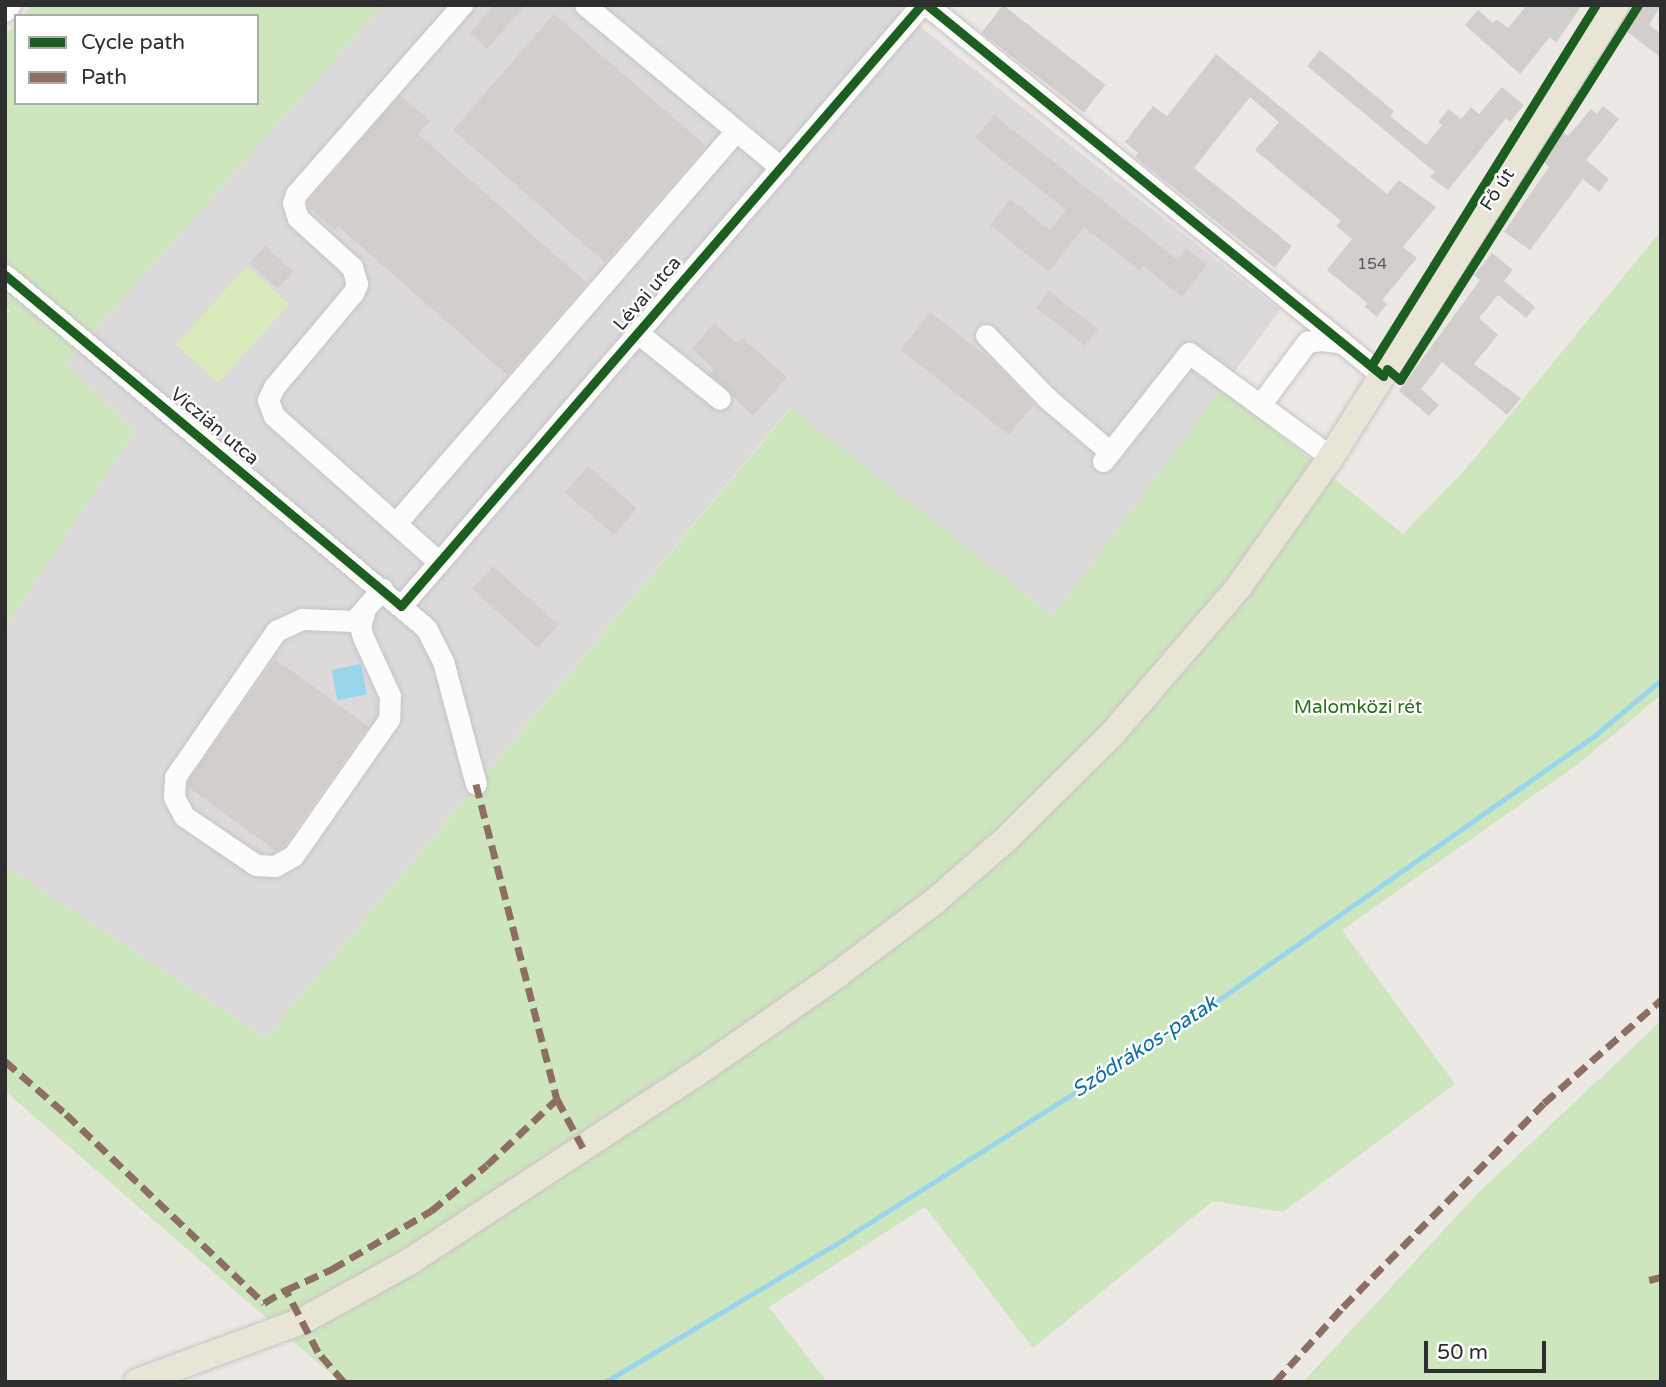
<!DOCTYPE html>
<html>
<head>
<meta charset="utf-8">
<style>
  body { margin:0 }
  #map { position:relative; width:1666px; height:1387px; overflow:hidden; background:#ece8e4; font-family:"Varela Round",sans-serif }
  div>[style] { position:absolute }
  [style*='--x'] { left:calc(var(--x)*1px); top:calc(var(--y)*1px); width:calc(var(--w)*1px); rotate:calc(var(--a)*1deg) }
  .industrial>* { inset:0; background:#dcd9db }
  .green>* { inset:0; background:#cee6be }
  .pitch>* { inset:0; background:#d9eabb; transform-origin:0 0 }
  .water>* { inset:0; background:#99d6ec; transform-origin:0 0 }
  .stream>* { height:5px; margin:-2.5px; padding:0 2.5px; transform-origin:2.5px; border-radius:2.5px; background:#99d6ec }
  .building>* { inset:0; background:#d1cecb; transform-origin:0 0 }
  .roads { filter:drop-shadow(0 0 2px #c5c4c5) drop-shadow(0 0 2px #c5c4c5) }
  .minor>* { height:21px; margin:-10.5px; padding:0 10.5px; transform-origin:10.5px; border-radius:10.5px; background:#fcfcfb }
  .major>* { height:26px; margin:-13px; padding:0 13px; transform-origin:13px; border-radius:13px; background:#e8e4d6 }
  .quiet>* { height:7px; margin-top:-3.5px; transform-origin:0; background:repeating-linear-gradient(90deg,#8d6e63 0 14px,transparent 0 21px) }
  .cycleway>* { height:9px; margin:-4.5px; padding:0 4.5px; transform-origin:4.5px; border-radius:4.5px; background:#1b5e20 }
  span { translate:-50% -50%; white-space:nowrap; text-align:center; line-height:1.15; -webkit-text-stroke:5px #fff; paint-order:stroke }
  .number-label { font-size:16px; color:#585857 }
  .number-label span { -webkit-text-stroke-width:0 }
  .street-label { font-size:19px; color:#2e2e2e }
  .park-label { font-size:19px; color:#2c6e1b }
  .water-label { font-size:21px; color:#0d6fa3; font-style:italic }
  .frame { position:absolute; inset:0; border:7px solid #2e2e2e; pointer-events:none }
  .legend { position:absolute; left:14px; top:14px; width:245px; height:91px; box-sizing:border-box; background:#fff; border:2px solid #ababab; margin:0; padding:9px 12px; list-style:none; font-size:21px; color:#2e2e2e }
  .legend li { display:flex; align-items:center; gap:14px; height:35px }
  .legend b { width:35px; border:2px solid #ababab }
  .scale { position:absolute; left:1424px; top:1341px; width:122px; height:32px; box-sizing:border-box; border:4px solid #2e2e2e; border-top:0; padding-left:9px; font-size:21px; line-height:24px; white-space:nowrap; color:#2e2e2e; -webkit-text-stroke:5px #fff; paint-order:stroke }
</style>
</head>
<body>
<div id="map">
  <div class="industrial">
    <i style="clip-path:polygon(383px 5px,902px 5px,899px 10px,1280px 310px,1053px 616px,790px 408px,266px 1038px,5px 866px,5px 628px,135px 431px,65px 364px)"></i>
  </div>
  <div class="green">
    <i style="clip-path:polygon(31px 5px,383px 5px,65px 364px,135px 431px,5px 628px,5px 316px,10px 311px,5px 307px,5px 36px,16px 23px,16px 103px,257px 103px,257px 16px,22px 16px)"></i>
    <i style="clip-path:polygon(1661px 231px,1661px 695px,1578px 764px,1342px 930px,1455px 1084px,1283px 1212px,1213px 1201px,1033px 1348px,925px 1207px,769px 1307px,827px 1382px,340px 1382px,5px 1091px,5px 866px,266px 1038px,791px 408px,1053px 616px,1222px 388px,1403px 534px,1469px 465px)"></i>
    <i style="clip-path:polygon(1661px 1021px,1661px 1382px,1303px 1382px,1480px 1191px)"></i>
  </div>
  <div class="pitch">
    <i style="left:247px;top:266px;width:57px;height:106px;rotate:42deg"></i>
  </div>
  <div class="water">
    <i style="left:361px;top:664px;width:31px;height:30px;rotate:79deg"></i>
  </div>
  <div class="stream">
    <i style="--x:605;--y:1382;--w:269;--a:-30.9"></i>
    <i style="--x:836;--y:1244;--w:428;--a:-32.4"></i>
    <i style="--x:1197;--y:1015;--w:485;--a:-35.1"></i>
    <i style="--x:1594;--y:736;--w:87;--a:-39.9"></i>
  </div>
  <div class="building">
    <i style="clip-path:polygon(494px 5px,525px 5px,487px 49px,470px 33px)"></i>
    <i style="left:1003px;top:5px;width:130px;height:35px;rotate:38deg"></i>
    <i style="clip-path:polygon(1527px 5px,1582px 5px,1556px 43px,1550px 37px,1520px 74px,1465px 25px,1478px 10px,1493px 23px,1496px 19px,1508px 28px)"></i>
    <i style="clip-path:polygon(1644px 5px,1661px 5px,1649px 25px,1661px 34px,1661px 58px,1625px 30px)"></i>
    <i style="left:554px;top:14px;width:201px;height:154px;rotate:41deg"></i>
    <i style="clip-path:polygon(1320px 50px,1394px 111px,1390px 116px,1426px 145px,1442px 125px,1438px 122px,1449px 109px,1461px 119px,1471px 107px,1479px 114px,1502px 87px,1524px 105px,1510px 122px,1506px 118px,1448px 190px,1430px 177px,1435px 172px,1307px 66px)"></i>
    <i style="clip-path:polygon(1216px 54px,1387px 194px,1399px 180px,1436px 207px,1403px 247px,1417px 258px,1382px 300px,1387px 304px,1377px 317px,1365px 307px,1367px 303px,1327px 270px,1352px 239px,1336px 226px,1341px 221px,1255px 150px,1279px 122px,1250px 97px,1194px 168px,1292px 246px,1275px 268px,1135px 157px,1138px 153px,1125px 142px,1153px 106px,1167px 116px)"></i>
    <i style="clip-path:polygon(400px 95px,430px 121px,418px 134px,587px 283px,507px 375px,338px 226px,335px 230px,308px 207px,308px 201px)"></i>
    <i style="clip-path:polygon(1603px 106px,1619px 119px,1586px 160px,1609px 179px,1599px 192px,1583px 179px,1530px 250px,1504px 232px,1549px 167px,1543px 161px,1550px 152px,1548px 150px,1563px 132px,1568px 136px,1591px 109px,1597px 114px)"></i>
    <i style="clip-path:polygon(994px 115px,1178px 260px,1186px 248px,1207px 265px,1182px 297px,1143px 266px,1140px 271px,1084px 227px,1049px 272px,990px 225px,1010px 199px,1050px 230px,1066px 210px,975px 138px)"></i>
    <i style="left:265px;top:246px;width:38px;height:23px;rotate:42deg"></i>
    <i style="clip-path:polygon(1492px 253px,1513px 270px,1504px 281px,1535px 307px,1526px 318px,1498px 295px,1479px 318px,1498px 335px,1474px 364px,1521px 398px,1507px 415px,1442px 362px,1421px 389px,1439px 405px,1429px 416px,1399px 391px,1480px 280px,1474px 275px)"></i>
    <i style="left:1049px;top:291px;width:62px;height:21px;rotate:38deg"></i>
    <i style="clip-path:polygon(930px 312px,995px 363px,1034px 404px,1009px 435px,901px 350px)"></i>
    <i style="clip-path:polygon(714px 323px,737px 343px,742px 338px,787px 377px,753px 416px,710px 374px,714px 369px,692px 349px)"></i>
    <i style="left:588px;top:466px;width:65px;height:35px;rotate:41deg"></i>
    <i style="left:493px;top:566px;width:88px;height:31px;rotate:42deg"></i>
    <i style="clip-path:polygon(275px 659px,368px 726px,284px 846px,276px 851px,188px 787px,188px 781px)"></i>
  </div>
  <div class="roads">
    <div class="minor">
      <i style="--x:585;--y:5;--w:255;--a:39.7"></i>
      <i style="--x:927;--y:5;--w:588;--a:39.13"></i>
      <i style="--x:5;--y:11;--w:8;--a:-50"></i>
      <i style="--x:5;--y:275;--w:549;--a:39.98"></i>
      <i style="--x:426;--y:628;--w:37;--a:63"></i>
      <i style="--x:443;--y:661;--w:127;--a:75"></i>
      <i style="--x:638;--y:333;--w:105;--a:38.8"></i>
      <i style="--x:986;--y:335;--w:88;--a:45.9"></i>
      <i style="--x:1047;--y:398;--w:83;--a:40.6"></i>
      <i style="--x:1331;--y:457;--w:88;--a:-143.8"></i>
      <i style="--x:1260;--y:405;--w:79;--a:-53.3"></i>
      <i style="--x:1307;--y:342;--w:15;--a:-8"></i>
      <i style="--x:1322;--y:340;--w:21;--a:8"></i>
      <i style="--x:1103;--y:461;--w:138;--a:-51.5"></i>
      <i style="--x:1189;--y:353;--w:88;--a:36.2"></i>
      <i style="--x:396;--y:523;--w:519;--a:-49.06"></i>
      <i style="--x:439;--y:562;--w:220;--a:-138.5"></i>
      <i style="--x:274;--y:416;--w:17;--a:-111"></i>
      <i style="--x:268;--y:400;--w:14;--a:-65"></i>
      <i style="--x:274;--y:387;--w:123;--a:-50"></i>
      <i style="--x:353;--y:293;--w:10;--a:-66"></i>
      <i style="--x:357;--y:284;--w:18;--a:-106"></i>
      <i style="--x:352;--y:267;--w:73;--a:-137.8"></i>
      <i style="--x:298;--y:218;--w:16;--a:-108"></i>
      <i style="--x:293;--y:203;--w:9;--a:-72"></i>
      <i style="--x:296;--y:194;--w:252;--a:-48.7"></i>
      <i style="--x:401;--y:606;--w:795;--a:-49.13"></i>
      <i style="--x:364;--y:613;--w:14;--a:107"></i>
      <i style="--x:360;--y:626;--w:11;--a:75"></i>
      <i style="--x:363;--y:637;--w:65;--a:65.4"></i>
      <i style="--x:390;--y:696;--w:23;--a:92"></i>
      <i style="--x:389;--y:719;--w:167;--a:125"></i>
      <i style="--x:293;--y:856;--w:21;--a:151"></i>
      <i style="--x:275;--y:866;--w:19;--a:-177"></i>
      <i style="--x:256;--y:865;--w:87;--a:-145.8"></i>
      <i style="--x:184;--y:816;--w:21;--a:-118"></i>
      <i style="--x:174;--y:797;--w:20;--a:-87"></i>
      <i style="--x:175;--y:777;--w:178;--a:-55.3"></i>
      <i style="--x:276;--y:631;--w:29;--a:-25"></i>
      <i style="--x:302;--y:619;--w:52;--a:2.2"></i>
      <i style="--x:354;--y:621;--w:43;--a:-48.8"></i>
    </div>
    <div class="major">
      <i style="--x:137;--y:1382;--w:176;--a:-20.3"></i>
      <i style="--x:302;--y:1321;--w:122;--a:-28.9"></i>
      <i style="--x:409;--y:1262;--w:360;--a:-33.3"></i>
      <i style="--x:710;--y:1064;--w:155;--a:-35"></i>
      <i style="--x:837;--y:975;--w:123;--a:-37.1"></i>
      <i style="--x:935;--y:901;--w:91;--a:-41"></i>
      <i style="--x:1004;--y:841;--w:153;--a:-44.7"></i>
      <i style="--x:1113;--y:733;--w:191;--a:-49.2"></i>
      <i style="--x:1238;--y:588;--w:161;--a:-54.6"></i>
      <i style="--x:1331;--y:457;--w:534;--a:-57.77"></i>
    </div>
  </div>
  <div class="quiet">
    <i style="--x:476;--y:784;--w:325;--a:75.6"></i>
    <i style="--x:557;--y:1099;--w:55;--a:62"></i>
    <i style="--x:5;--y:1061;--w:81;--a:41"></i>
    <i style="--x:66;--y:1114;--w:274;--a:43.7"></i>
    <i style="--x:264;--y:1303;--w:26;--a:-31"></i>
    <i style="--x:1649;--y:1280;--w:12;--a:-14"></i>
    <i style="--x:344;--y:1382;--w:40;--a:-131"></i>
    <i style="--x:318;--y:1352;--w:70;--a:-117.3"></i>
    <i style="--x:286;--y:1290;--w:51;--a:-24.5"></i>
    <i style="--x:332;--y:1269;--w:115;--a:-30.4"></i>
    <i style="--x:431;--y:1211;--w:72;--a:-39.4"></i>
    <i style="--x:487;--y:1165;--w:96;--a:-43.3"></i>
    <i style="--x:1275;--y:1382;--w:101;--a:-47.8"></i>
    <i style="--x:1343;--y:1307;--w:286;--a:-45.4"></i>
    <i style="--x:1544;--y:1103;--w:156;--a:-41.4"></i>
  </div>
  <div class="cycleway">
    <i style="--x:927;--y:5;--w:588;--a:39.13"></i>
    <i style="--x:5;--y:275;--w:516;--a:39.89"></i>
    <i style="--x:401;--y:606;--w:795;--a:-49.13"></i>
    <i style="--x:1371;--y:366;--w:425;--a:-58.1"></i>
    <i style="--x:1387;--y:369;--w:17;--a:40"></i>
    <i style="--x:1400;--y:380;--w:444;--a:-57.6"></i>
  </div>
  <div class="number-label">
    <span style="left:1372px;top:264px">154</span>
  </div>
  <div class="street-label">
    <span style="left:1498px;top:190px;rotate:-57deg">Fő út</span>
    <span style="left:648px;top:294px;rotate:-49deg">Lévai utca</span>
    <span style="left:214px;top:427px;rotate:40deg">Viczián utca</span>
  </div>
  <div class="park-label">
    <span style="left:1358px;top:708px">Malomközi rét</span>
  </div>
  <div class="water-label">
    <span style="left:1145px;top:1047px;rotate:-33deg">Sződrákos-patak</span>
  </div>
  <div class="frame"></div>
  <ul class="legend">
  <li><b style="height:9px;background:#1b5e20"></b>Cycle path</li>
  <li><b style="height:9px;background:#8d6e63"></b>Path</li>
  </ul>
  <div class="scale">50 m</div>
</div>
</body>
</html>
